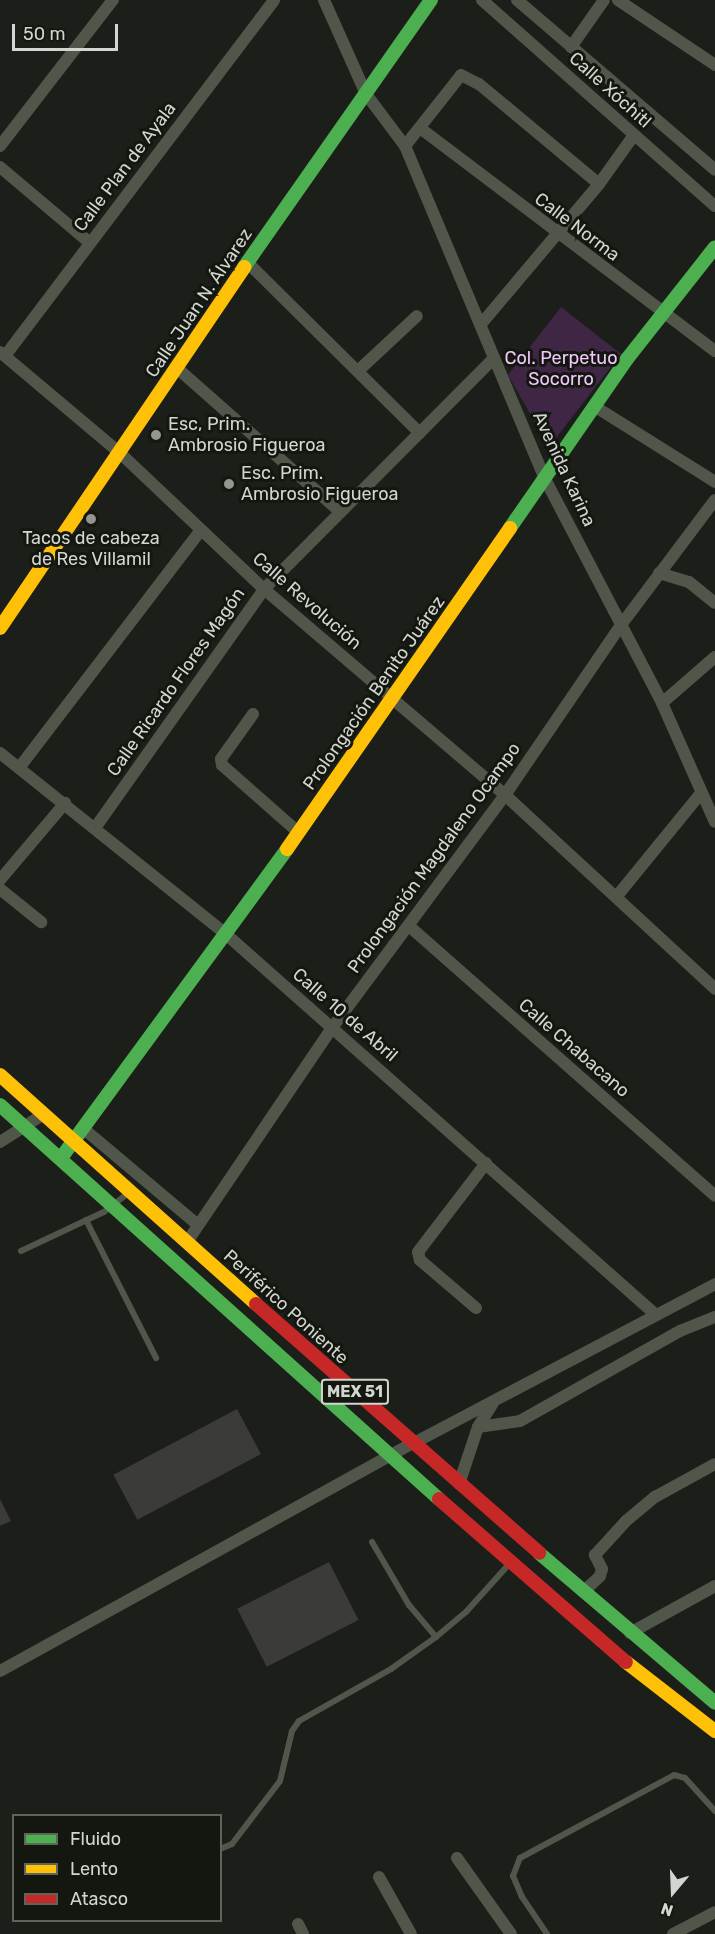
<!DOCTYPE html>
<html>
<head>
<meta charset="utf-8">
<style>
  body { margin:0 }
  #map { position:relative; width:715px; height:1934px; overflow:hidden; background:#1c1e1a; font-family:Rubik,sans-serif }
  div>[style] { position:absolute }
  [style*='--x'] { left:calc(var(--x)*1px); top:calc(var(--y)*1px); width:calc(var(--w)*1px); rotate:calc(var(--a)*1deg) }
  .green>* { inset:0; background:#3f2644 }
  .building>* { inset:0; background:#3b3c39; transform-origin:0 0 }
  .lane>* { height:6px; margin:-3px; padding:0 3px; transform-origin:3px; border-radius:3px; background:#51564b }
  .street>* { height:12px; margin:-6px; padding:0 6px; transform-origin:6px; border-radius:6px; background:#51564b }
  .fast>* { height:14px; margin:-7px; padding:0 7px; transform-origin:7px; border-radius:7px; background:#4caf50 }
  .slow>* { height:14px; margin:-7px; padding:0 7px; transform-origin:7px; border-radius:7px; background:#ffc107 }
  .jam>* { height:14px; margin:-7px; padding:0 7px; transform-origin:7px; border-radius:7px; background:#c62828 }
  .dots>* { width:16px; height:16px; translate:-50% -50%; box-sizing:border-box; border:3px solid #13170f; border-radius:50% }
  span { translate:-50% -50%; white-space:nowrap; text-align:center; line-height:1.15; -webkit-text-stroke:6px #13170f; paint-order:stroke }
  .shield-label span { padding:2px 4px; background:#13170f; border:2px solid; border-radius:4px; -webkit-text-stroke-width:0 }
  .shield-label { font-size:16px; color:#d3d6d0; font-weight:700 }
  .street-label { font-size:18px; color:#d3d6d0 }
  .park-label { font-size:18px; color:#f4c6fd }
  .poi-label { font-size:18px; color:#d3d6d0 }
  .left { translate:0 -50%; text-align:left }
  .legend { position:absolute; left:12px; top:1814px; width:210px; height:108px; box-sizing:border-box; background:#13170f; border:2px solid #60635c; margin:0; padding:8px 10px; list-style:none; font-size:18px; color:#d3d6d0 }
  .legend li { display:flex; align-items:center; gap:12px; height:30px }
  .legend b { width:30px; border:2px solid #60635c }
  .north { position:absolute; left:643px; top:1862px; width:60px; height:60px; -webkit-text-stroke:4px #13170f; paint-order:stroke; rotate:199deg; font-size:16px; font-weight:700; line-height:24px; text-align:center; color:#d3d6d0 }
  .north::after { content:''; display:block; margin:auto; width:21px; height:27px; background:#d3d6d0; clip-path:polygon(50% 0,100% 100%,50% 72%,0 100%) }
  .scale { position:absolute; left:12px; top:24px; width:106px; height:27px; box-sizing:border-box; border:3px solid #d3d6d0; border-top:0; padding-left:8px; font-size:18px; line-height:21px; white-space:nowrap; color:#d3d6d0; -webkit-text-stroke:4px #13170f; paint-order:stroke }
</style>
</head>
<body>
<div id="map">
  <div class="green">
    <i style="clip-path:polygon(561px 307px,621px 354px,549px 447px,508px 375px)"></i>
  </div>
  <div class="building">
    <i style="left:237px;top:1409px;width:51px;height:140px;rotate:62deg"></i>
    <i style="clip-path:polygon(0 1499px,11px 1521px,0 1526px)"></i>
    <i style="left:329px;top:1562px;width:65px;height:103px;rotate:63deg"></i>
  </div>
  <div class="lane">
    <i style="--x:86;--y:1220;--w:155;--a:63.1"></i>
    <i style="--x:21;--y:1251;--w:92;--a:-25.2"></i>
    <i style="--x:104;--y:1212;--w:31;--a:-38"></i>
    <i style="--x:372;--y:1542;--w:73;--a:59.6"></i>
    <i style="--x:409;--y:1605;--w:42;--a:49.8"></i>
    <i style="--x:220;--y:1849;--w:13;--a:-23"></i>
    <i style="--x:232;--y:1844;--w:79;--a:-52.7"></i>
    <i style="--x:280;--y:1781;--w:51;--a:-76.5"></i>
    <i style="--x:292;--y:1731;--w:12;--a:-55"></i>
    <i style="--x:299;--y:1721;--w:106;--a:-29.5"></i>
    <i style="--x:391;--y:1669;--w:55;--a:-35.4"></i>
    <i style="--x:436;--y:1637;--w:39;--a:-40"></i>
    <i style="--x:466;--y:1612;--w:64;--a:-48.1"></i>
    <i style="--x:547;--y:1934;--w:45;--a:-124"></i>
    <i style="--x:522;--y:1897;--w:23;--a:-113"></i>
    <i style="--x:513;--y:1876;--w:19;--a:-69"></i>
    <i style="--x:520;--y:1858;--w:175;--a:-28.3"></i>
    <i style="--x:674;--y:1775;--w:11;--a:15"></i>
    <i style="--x:685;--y:1778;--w:45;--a:47.7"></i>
  </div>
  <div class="street">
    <i style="--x:324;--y:0;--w:103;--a:65.9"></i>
    <i style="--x:366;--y:94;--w:65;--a:53.1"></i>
    <i style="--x:405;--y:146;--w:359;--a:67.2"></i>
    <i style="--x:544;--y:477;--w:255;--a:62.4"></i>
    <i style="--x:662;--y:703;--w:130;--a:66"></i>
    <i style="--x:482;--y:0;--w:311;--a:41.5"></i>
    <i style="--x:517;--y:0;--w:261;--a:40.6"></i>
    <i style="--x:618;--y:0;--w:117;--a:33.8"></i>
    <i style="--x:571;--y:47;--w:57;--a:-54.9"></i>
    <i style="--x:420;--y:128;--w:370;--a:37.1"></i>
    <i style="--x:0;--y:146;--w:185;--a:-52.3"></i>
    <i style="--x:405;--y:146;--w:90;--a:-51.7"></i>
    <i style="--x:461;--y:75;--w:20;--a:27"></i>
    <i style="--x:479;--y:84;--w:156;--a:39.8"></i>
    <i style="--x:0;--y:167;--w:118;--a:40.2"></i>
    <i style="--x:247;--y:262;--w:243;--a:44.7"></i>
    <i style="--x:482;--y:323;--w:182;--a:-49.9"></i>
    <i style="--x:599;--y:184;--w:60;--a:-54.5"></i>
    <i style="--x:0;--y:352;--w:157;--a:40.1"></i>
    <i style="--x:120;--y:453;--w:198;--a:43.4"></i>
    <i style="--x:264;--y:589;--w:317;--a:40.5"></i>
    <i style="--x:505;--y:795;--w:286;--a:42.7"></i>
    <i style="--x:5;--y:356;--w:446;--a:-52.9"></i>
    <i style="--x:177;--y:368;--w:216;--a:41.4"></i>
    <i style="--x:359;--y:370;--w:79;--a:-43"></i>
    <i style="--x:594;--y:406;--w:143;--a:32.1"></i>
    <i style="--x:659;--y:573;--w:31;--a:17"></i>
    <i style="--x:689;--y:582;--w:33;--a:39"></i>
    <i style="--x:662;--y:703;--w:70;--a:-41"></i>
    <i style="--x:253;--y:714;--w:55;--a:125.4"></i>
    <i style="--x:221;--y:759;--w:6;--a:81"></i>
    <i style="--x:222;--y:765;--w:101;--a:41.4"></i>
    <i style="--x:0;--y:753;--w:291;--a:38.7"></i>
    <i style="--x:227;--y:935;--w:572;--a:41.53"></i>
    <i style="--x:19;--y:768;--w:298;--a:-52.6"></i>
    <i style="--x:95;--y:828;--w:293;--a:-54.7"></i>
    <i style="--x:264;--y:589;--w:326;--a:-45.1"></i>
    <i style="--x:0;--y:880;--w:101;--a:-49.8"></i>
    <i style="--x:0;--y:889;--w:53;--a:38.8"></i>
    <i style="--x:617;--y:896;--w:133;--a:-50.8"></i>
    <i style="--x:409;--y:926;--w:408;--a:41.4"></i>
    <i style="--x:84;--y:1129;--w:149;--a:40.1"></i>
    <i style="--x:0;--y:1142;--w:52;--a:-32.5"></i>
    <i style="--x:187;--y:1242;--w:258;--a:-55.9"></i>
    <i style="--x:332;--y:1028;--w:290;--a:-53.4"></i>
    <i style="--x:505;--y:795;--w:206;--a:-55.7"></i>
    <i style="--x:621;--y:625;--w:156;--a:-53.1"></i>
    <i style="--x:476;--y:1308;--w:74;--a:-139.4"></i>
    <i style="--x:420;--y:1260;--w:8;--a:-104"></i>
    <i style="--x:418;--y:1252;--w:112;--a:-52.6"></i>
    <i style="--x:478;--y:1427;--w:42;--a:-8.1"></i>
    <i style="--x:520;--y:1421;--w:184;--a:-29.4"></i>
    <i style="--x:680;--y:1331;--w:38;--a:-22"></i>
    <i style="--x:459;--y:1484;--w:60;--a:-71.6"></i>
    <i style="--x:478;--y:1427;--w:28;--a:-58"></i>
    <i style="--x:583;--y:1592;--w:23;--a:-43"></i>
    <i style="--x:600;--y:1576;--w:7;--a:-74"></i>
    <i style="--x:602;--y:1569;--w:16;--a:-117"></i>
    <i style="--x:595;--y:1555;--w:46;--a:-47.6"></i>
    <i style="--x:626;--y:1521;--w:38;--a:-40"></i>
    <i style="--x:655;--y:1497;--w:68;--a:-28.8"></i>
    <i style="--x:630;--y:1633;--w:97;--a:-28.9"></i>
    <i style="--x:0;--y:1671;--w:470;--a:-28.9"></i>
    <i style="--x:412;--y:1444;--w:343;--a:-27.8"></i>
    <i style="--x:457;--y:1858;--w:93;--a:54.6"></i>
    <i style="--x:379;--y:1877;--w:65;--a:60.7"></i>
    <i style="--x:298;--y:1924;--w:11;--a:63"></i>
    <i style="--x:673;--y:1934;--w:47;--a:-27.6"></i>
  </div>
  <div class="fast">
    <i style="--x:244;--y:267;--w:326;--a:-55"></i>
    <i style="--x:510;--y:528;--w:206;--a:-55.3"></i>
    <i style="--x:627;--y:359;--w:142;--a:-51.8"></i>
    <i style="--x:0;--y:1105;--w:590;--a:41.91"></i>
    <i style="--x:61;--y:1158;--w:383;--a:-53.8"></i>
    <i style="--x:539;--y:1553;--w:231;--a:40.4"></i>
  </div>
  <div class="slow">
    <i style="--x:0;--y:628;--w:436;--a:-55.9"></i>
    <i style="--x:287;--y:849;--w:391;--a:-55.2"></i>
    <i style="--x:0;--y:1075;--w:343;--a:41.8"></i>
    <i style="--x:626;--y:1662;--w:113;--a:37.8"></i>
  </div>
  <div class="jam">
    <i style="--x:256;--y:1304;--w:377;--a:41.3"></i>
    <i style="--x:439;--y:1499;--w:248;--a:41.1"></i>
  </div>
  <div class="dots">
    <i style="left:156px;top:435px;background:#939690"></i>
    <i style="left:229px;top:484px;background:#939690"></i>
    <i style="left:91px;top:519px;background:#939690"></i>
  </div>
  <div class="shield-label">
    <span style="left:355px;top:1392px">MEX 51</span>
  </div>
  <div class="street-label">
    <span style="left:610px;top:90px;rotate:42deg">Calle Xóchitl</span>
    <span style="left:125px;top:167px;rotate:-53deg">Calle Plan de Ayala</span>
    <span style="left:577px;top:227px;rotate:37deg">Calle Norma</span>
    <span style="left:199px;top:303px;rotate:-56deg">Calle Juan N. Álvarez</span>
    <span style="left:564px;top:469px;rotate:65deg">Avenida Karina</span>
    <span style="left:307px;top:601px;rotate:41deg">Calle Revolución</span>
    <span style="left:176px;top:682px;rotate:-55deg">Calle Ricardo Flores Magón</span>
    <span style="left:374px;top:693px;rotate:-55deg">Prolongación Benito Juárez</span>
    <span style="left:434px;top:858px;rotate:-54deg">Prolongación Magdaleno Ocampo</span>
    <span style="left:345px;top:1015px;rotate:41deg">Calle 10 de Abril</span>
    <span style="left:574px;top:1048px;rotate:41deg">Calle Chabacano</span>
    <span style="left:286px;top:1307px;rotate:42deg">Periférico Poniente</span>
  </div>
  <div class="park-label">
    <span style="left:561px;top:369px">Col. Perpetuo<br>Socorro</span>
  </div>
  <div class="poi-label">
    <span class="left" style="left:168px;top:435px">Esc, Prim.<br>Ambrosio Figueroa</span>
    <span class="left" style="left:241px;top:484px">Esc. Prim.<br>Ambrosio Figueroa</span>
    <span style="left:91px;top:549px">Tacos de cabeza<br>de Res Villamil</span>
  </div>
  <ul class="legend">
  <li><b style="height:8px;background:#4caf50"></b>Fluido</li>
  <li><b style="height:8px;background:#ffc107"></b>Lento</li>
  <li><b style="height:8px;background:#c62828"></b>Atasco</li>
  </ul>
  <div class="north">N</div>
  <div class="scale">50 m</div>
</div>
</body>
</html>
